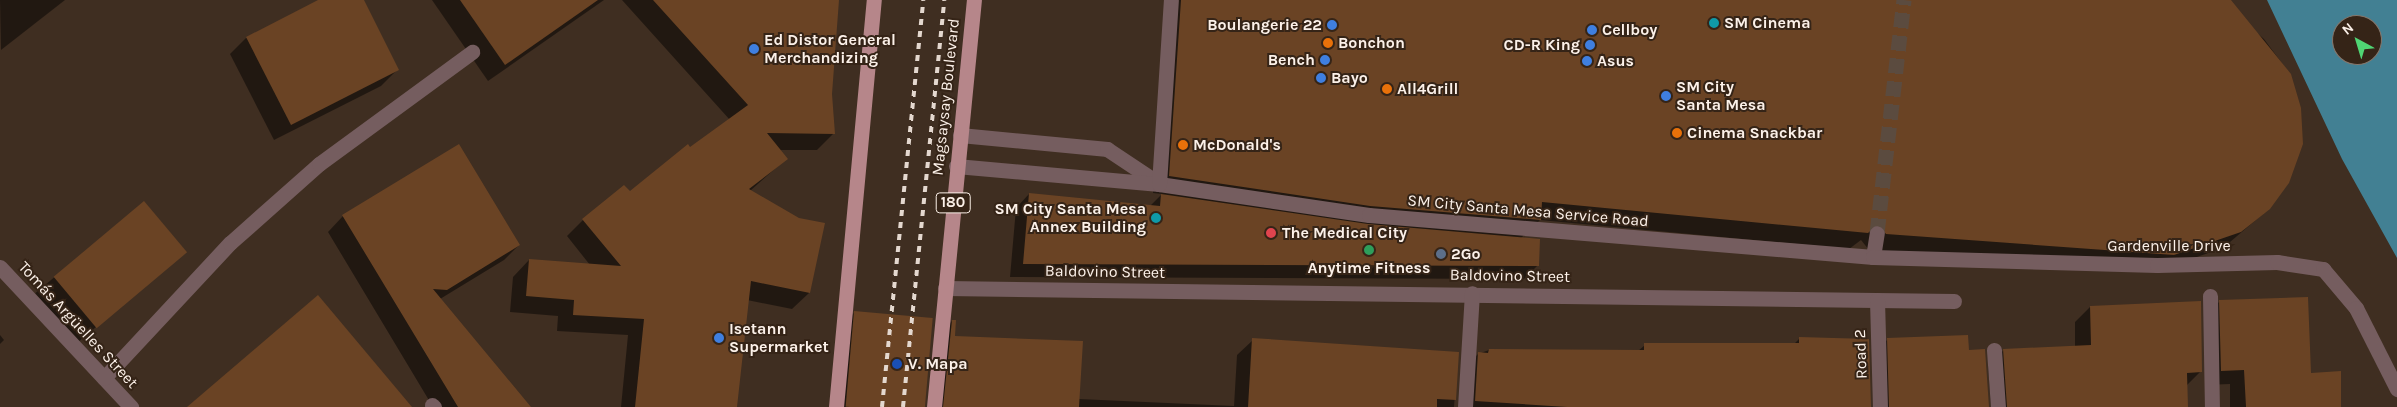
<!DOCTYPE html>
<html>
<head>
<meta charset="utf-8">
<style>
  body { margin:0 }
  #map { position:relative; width:2397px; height:407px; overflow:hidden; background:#3f2e21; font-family:Karla,sans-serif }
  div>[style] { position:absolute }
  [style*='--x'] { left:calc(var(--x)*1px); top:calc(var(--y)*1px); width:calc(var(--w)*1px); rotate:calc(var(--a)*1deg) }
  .water>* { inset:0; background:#428093 }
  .shadow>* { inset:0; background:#0007; transform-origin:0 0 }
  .building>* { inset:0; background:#6a4324; transform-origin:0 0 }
  .minor-tunnel>* { height:15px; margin-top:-7.5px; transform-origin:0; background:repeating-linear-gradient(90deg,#5b4b3f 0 15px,transparent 0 23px) }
  .minor>* { height:15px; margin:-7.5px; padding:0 7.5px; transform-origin:7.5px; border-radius:7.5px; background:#755d5f }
  .major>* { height:15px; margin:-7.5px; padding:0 7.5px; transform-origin:7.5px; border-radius:7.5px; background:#b6868a }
  .rail>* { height:4px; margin-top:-2px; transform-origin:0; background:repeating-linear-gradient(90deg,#e4d8cf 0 6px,transparent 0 12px) }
  .dots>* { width:14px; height:14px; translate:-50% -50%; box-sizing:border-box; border:2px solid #352417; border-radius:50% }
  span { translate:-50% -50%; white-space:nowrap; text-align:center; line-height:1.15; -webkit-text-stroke:4px #352417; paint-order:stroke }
  .shield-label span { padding:1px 4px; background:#352417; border:1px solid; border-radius:4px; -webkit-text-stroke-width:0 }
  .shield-label { font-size:15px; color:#fcf1e9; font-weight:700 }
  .poi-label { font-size:16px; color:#fcf1e9; font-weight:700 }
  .left { translate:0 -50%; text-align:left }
  .right { translate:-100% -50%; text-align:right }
  .street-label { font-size:16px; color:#fcf1e9 }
  .north { position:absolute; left:2332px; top:15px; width:50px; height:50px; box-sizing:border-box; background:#352417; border:1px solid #85766b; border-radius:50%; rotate:321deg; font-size:14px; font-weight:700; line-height:20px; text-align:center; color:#fcf1e9 }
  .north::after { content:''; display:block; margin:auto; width:18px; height:22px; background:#50d674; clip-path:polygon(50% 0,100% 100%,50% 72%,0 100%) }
</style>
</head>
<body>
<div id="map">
  <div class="water">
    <i style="clip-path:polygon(evenodd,2267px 0,2397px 0,2397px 258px,2342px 159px,2267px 0,2342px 25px,2372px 25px,2372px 55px,2342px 55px,2342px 25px)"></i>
  </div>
  <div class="shadow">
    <i style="clip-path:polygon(0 0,65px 0,1px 50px)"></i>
    <i style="clip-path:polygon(320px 0,362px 0,397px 70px,381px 86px,274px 140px,230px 54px,246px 38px)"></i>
    <i style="clip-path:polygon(432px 0,604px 0,488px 81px)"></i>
    <i style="clip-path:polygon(622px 0,838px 0,831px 94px,833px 134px,817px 150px,779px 150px,786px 159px,750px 191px,799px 219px,823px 224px,809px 293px,792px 309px,747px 300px,736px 407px,621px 407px,628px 335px,557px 331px,558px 316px,510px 312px,513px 277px,529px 260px,590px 265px,567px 236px,583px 220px,629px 193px,730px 120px)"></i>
    <i style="clip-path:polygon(1166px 0,2230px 0,2239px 17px,2264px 39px,2290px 74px,2270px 208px,2223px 248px,2156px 271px,1869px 250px,1861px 240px,1849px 249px,1540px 220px,1521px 238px,1538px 265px,1524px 279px,1010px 277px,1016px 208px,1029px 194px,1150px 206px,1162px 194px,1153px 193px)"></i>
    <i style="left:144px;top:202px;width:65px;height:142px;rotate:50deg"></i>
    <i style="clip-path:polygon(343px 216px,519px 245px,504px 260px,440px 299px,529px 407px,433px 407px,328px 232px)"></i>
    <i style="clip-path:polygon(2220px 301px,2310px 374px,2340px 407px,2230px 407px,2230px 384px,2206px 385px,2205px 317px)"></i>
    <i style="clip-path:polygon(2090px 307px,2201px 371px,2186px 386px,2187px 407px,1991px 407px,1988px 365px,2004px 350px,2075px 347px,2075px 322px)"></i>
    <i style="clip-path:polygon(855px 312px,924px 407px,832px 407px,839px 327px)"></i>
    <i style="clip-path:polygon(952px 321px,954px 337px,1079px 399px,1234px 406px,1237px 355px,1253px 340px,1458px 353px,1454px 407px,930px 407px,937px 336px)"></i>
    <i style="clip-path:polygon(0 335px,4px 340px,0 344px)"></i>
    <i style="clip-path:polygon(1799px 339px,1869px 407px,1460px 407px,1463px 369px,1478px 354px,1489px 350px,1638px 351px,1645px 345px,1794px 344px)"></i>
    <i style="clip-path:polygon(1888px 339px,1967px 351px,1987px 407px,1874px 407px,1873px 355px)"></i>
  </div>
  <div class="building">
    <i style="clip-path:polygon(318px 0,364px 0,399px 70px,291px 125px,246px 37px)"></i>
    <i style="clip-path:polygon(460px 0,598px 0,505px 65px)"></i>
    <i style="clip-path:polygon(653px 0,839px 0,832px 94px,835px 134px,767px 133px,788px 159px,749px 189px,799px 218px,825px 223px,810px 293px,751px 281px,737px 407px,635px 407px,644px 319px,573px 315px,574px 300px,526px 296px,529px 259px,621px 266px,582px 219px,624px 185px,630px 191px,688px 144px,690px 147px,748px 105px)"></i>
    <i style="clip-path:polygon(1181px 0,2231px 0,2291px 74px,2301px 108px,2303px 144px,2289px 183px,2270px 209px,2241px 232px,2174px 255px,1886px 234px,1878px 224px,1868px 233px,1542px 202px,1541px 220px,1370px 206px,1169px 176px)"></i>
    <i style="clip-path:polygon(459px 144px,520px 245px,447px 290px,433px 289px,531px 407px,458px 407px,342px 215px)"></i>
    <i style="clip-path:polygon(1029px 193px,1160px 206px,1161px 194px,1368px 224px,1540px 239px,1539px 266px,1023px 264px)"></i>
    <i style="left:144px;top:201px;width:67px;height:118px;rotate:50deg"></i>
    <i style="clip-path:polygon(318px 295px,412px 407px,187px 407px)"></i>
    <i style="clip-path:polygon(2308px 297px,2311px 373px,2341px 371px,2341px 407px,2246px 407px,2244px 370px,2221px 371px,2219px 300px)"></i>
    <i style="clip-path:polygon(2201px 301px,2202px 372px,2187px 373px,2188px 407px,2007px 407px,2003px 349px,2091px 345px,2090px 306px)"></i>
    <i style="left:854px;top:311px;width:79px;height:96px;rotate:5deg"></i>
    <i style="clip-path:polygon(952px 320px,956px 320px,955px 336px,1083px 341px,1079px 407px,943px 407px)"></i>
    <i style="clip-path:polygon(1968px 335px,1969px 350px,1985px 349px,1989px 407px,1889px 407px,1887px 338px)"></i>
    <i style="clip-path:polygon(1799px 337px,1869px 339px,1871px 407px,1567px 407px,1475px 401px,1478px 352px,1488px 353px,1489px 349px,1644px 350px,1644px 343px,1799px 343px)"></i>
    <i style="clip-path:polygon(1252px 338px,1459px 352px,1456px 400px,1437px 399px,1437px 407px,1248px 407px)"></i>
  </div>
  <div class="minor-tunnel">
    <i style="--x:1877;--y:233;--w:235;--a:-83.4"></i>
  </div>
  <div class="minor">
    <i style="--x:960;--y:135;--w:148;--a:5.4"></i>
    <i style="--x:1107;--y:149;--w:61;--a:33.7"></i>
    <i style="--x:956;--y:166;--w:204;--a:5.1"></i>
    <i style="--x:1159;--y:184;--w:212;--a:8.4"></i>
    <i style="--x:1369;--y:215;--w:506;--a:4.76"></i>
    <i style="--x:1873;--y:257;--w:24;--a:-81"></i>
    <i style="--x:1159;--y:184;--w:184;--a:-86.3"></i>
    <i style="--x:1873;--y:257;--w:284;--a:1.6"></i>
    <i style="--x:2157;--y:265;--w:120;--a:-1.4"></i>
    <i style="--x:2277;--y:262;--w:47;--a:8.7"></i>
    <i style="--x:2323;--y:269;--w:51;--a:49.8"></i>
    <i style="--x:2356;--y:308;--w:91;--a:63.2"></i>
    <i style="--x:0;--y:267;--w:192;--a:46.9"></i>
    <i style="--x:945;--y:288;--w:1009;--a:0.74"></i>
    <i style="--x:2210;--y:296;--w:111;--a:89"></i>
    <i style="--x:1877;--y:300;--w:107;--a:88.4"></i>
    <i style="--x:1994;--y:350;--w:57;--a:86"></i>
    <i style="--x:104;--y:378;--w:185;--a:-47"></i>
    <i style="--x:230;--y:243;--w:119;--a:-41.6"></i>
    <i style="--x:319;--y:164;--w:190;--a:-36.2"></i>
    <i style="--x:432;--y:405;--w:3;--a:45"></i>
    <i style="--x:1465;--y:407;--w:114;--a:-86.5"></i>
  </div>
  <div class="major">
    <i style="--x:836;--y:407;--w:409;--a:-84.7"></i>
    <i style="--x:934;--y:407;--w:409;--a:-84.4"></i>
  </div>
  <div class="rail">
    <i style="--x:882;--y:407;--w:409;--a:-84.2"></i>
    <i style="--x:903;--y:407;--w:409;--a:-84.2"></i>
  </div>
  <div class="dots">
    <i style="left:1714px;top:23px;background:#0f9aa8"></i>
    <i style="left:1332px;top:25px;background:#3f7fe0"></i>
    <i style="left:1592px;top:30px;background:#3f7fe0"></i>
    <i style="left:1328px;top:43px;background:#e8710a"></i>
    <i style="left:1590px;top:45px;background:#3f7fe0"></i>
    <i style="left:754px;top:49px;background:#3f7fe0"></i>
    <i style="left:1325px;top:60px;background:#3f7fe0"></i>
    <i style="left:1587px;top:61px;background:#3f7fe0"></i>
    <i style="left:1321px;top:78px;background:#3f7fe0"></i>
    <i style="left:1387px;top:89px;background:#e8710a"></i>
    <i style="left:1666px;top:96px;background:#3f7fe0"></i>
    <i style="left:1677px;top:133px;background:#e8710a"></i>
    <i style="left:1183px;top:145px;background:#e8710a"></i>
    <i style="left:1156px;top:218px;background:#0f9aa8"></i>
    <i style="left:1271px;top:233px;background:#e0444e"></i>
    <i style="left:1369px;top:250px;background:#2e9e5b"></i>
    <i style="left:1441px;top:254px;background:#5c6f8a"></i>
    <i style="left:719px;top:338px;background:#3f7fe0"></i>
    <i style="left:897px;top:364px;background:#1a4fb4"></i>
  </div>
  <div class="shield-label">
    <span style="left:953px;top:203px">180</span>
  </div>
  <div class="poi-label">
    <span class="left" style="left:1724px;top:23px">SM Cinema</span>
    <span class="right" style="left:1322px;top:25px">Boulangerie 22</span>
    <span class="left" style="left:1602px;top:30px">Cellboy</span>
    <span class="left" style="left:764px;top:49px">Ed Distor General<br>Merchandizing</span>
    <span class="left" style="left:1338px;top:43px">Bonchon</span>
    <span class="right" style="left:1580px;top:45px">CD-R King</span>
    <span class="right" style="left:1315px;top:60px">Bench</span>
    <span class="left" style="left:1597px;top:61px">Asus</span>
    <span class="left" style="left:1331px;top:78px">Bayo</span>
    <span class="left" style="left:1676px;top:96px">SM City<br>Santa Mesa</span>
    <span class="left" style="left:1397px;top:89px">All4Grill</span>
    <span class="left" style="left:1687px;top:133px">Cinema Snackbar</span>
    <span class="left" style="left:1193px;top:145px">McDonald's</span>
    <span class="right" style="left:1146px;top:218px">SM City Santa Mesa<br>Annex Building</span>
    <span class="left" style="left:1282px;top:233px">The Medical City</span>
    <span class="left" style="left:1451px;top:254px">2Go</span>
    <span style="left:1369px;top:268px">Anytime Fitness</span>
    <span class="left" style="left:729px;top:338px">Isetann<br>Supermarket</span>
    <span class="left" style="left:908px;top:364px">V. Mapa</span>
  </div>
  <div class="street-label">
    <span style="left:946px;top:97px;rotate:-84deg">Magsaysay Boulevard</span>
    <span style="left:1528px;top:211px;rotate:5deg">SM City Santa Mesa Service Road</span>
    <span style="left:2169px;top:246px">Gardenville Drive</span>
    <span style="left:1105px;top:272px;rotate:1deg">Baldovino Street</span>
    <span style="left:1510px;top:276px;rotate:1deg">Baldovino Street</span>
    <span style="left:78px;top:325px;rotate:47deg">Tomás Argüelles Street</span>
    <span style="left:1861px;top:354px;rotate:-92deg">Road 2</span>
  </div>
  <div class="north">N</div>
</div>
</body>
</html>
